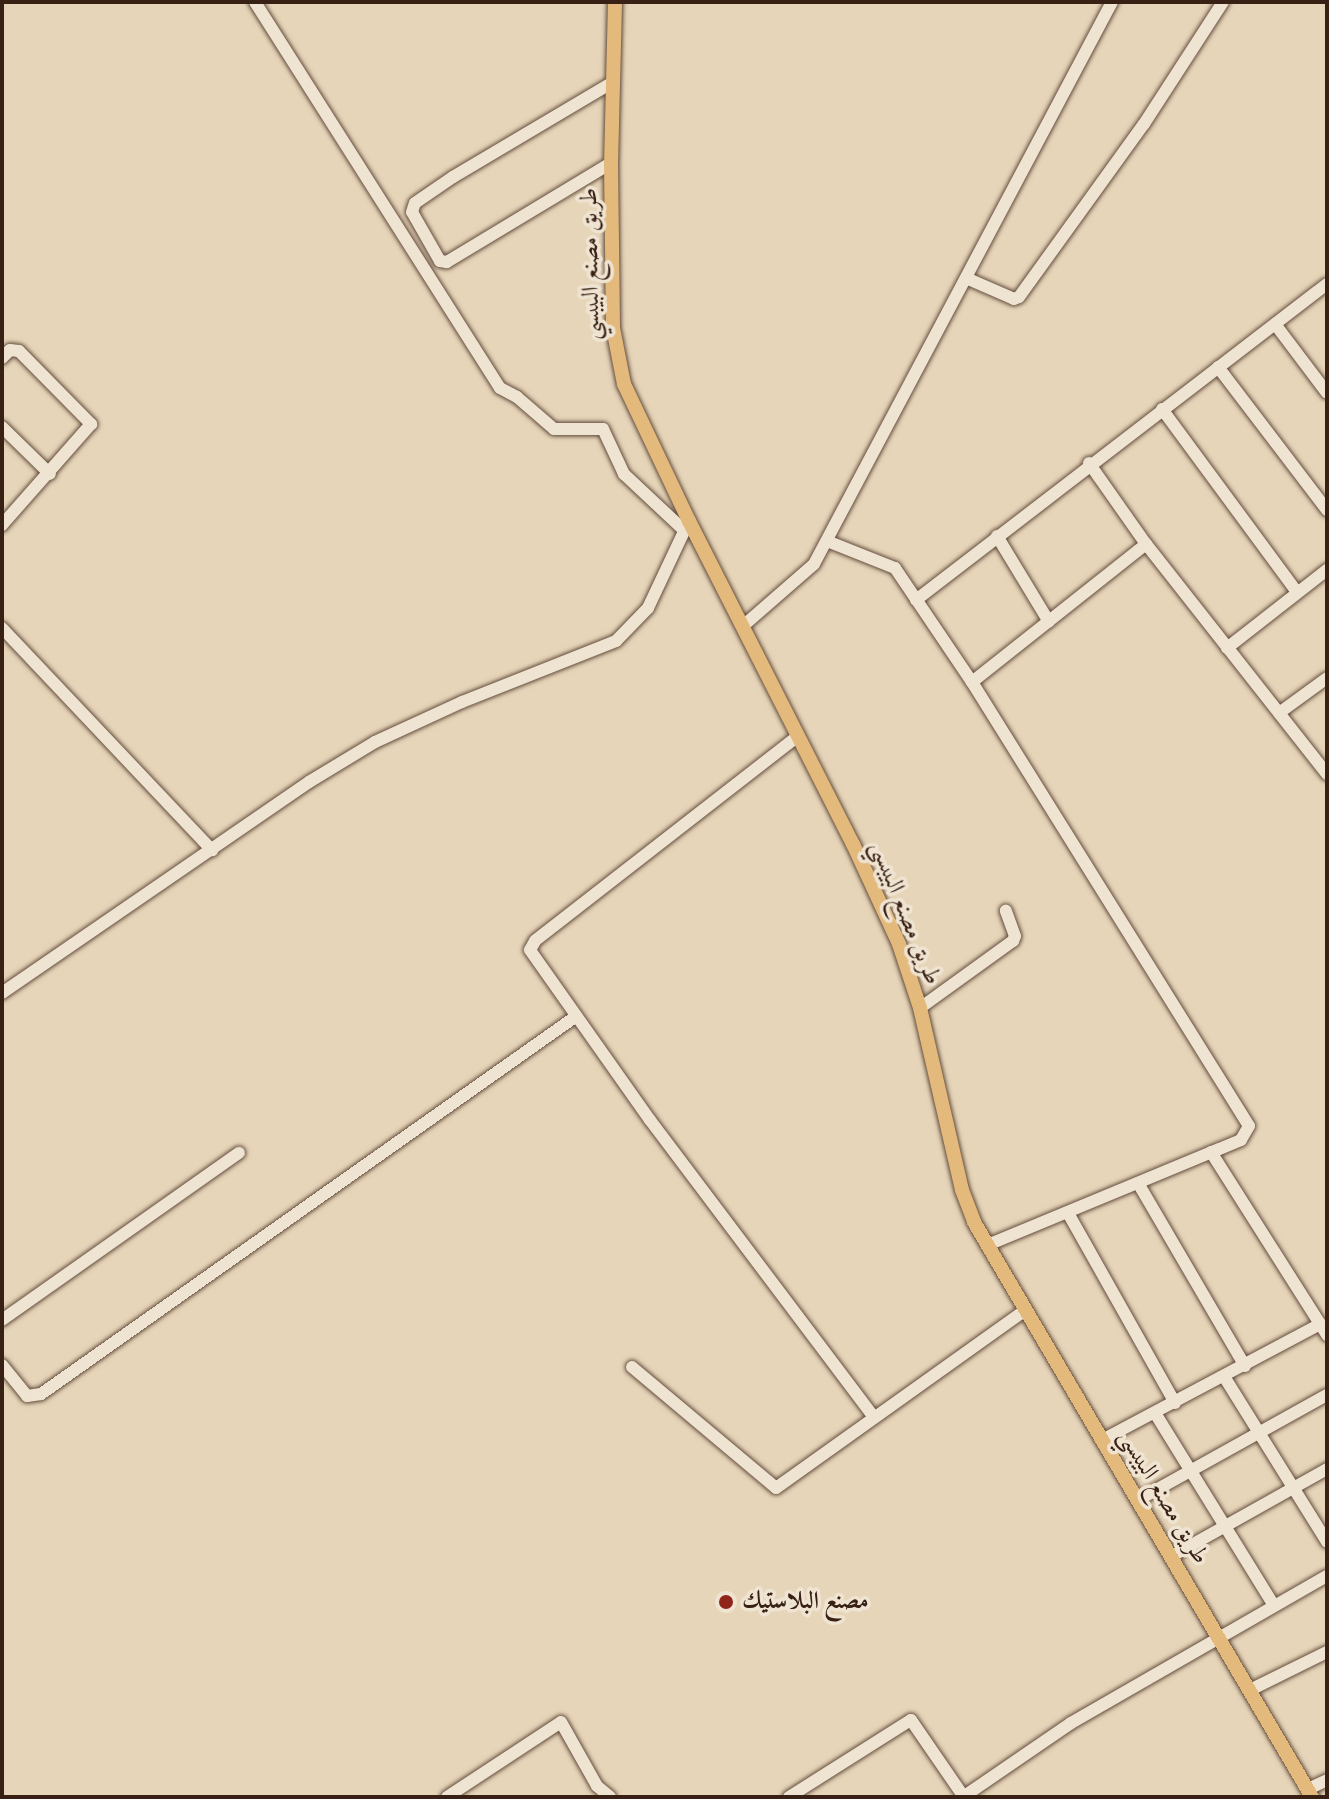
<!DOCTYPE html>
<html>
<head>
<meta charset="utf-8">
<style>
  body { margin:0 }
  #map { position:relative; width:1329px; height:1799px; overflow:hidden; background:#e6d5b9; font-family:"IM FELL English",Amiri,serif }
  div>[style] { position:absolute }
  [style*='--x'] { left:calc(var(--x)*1px); top:calc(var(--y)*1px); width:calc(var(--w)*1px); rotate:calc(var(--a)*1deg) }
  .roads { filter:drop-shadow(0 0 2px #644d3d) drop-shadow(0 0 2px #644d3d) }
  .minor>* { height:12px; margin:-6px; padding:0 6px; transform-origin:6px; border-radius:6px; background:#efe4d2 }
  .major>* { height:14px; margin:-7px; padding:0 7px; transform-origin:7px; border-radius:7px; background:#e3ba7c }
  .dots>* { width:22px; height:22px; translate:-50% -50%; box-sizing:border-box; border:4px solid #efe4d2; border-radius:50% }
  span { translate:-50% -50%; white-space:nowrap; text-align:center; line-height:1.15; -webkit-text-stroke:7px #efe4d2; paint-order:stroke }
  .street-label { font-size:24px; color:#382014 }
  .poi-label { font-size:24px; color:#382014; font-weight:700 }
  .left { translate:0 -50%; text-align:left }
  .frame { position:absolute; inset:0; border:4px solid #382014; pointer-events:none }
</style>
</head>
<body>
<div id="map">
  <div class="roads">
    <div class="minor">
      <i style="--x:255;--y:2;--w:457;--a:57.6"></i>
      <i style="--x:500;--y:388;--w:19;--a:28"></i>
      <i style="--x:517;--y:397;--w:49;--a:40.9"></i>
      <i style="--x:554;--y:429;--w:49;--a:0"></i>
      <i style="--x:603;--y:429;--w:50;--a:65"></i>
      <i style="--x:624;--y:474;--w:83;--a:43.1"></i>
      <i style="--x:611;--y:163;--w:192;--a:148.9"></i>
      <i style="--x:447;--y:262;--w:7;--a:-172"></i>
      <i style="--x:440;--y:261;--w:56;--a:-119.7"></i>
      <i style="--x:412;--y:212;--w:9;--a:-72"></i>
      <i style="--x:415;--y:203;--w:46;--a:-34.4"></i>
      <i style="--x:453;--y:177;--w:186;--a:-30.7"></i>
      <i style="--x:966;--y:278;--w:52;--a:23.6"></i>
      <i style="--x:1014;--y:299;--w:5;--a:-22"></i>
      <i style="--x:1019;--y:297;--w:213;--a:-54.2"></i>
      <i style="--x:1144;--y:124;--w:145;--a:-57.1"></i>
      <i style="--x:1275;--y:324;--w:86;--a:53"></i>
      <i style="--x:2;--y:358;--w:11;--a:-45"></i>
      <i style="--x:10;--y:350;--w:9;--a:6"></i>
      <i style="--x:19;--y:351;--w:103;--a:45.4"></i>
      <i style="--x:91;--y:424;--w:135;--a:131.4"></i>
      <i style="--x:1218;--y:367;--w:180;--a:52.7"></i>
      <i style="--x:1162;--y:409;--w:227;--a:53.6"></i>
      <i style="--x:2;--y:427;--w:67;--a:44.4"></i>
      <i style="--x:1089;--y:463;--w:99;--a:54.9"></i>
      <i style="--x:1146;--y:544;--w:293;--a:51.8"></i>
      <i style="--x:997;--y:536;--w:100;--a:58.8"></i>
      <i style="--x:827;--y:541;--w:73;--a:21.7"></i>
      <i style="--x:895;--y:568;--w:138;--a:56"></i>
      <i style="--x:972;--y:682;--w:523;--a:58.04"></i>
      <i style="--x:1249;--y:1126;--w:16;--a:120"></i>
      <i style="--x:1241;--y:1140;--w:275;--a:157.5"></i>
      <i style="--x:916;--y:600;--w:518;--a:-37.56"></i>
      <i style="--x:743;--y:626;--w:94;--a:-41.1"></i>
      <i style="--x:814;--y:564;--w:636;--a:-62.07"></i>
      <i style="--x:2;--y:628;--w:306;--a:46.6"></i>
      <i style="--x:1227;--y:648;--w:127;--a:-38"></i>
      <i style="--x:972;--y:682;--w:222;--a:-38.4"></i>
      <i style="--x:1279;--y:713;--w:59;--a:-36.1"></i>
      <i style="--x:798;--y:736;--w:333;--a:142.1"></i>
      <i style="--x:535;--y:941;--w:10;--a:119"></i>
      <i style="--x:530;--y:950;--w:208;--a:54.8"></i>
      <i style="--x:650;--y:1120;--w:372;--a:53"></i>
      <i style="--x:2;--y:993;--w:373;--a:-34.5"></i>
      <i style="--x:309;--y:782;--w:77;--a:-31.2"></i>
      <i style="--x:375;--y:742;--w:96;--a:-24.7"></i>
      <i style="--x:462;--y:702;--w:166;--a:-21.6"></i>
      <i style="--x:616;--y:641;--w:46;--a:-45.9"></i>
      <i style="--x:648;--y:608;--w:96;--a:-64.8"></i>
      <i style="--x:920;--y:1008;--w:115;--a:-35.8"></i>
      <i style="--x:1013;--y:941;--w:5;--a:-68"></i>
      <i style="--x:1015;--y:936;--w:27;--a:-110"></i>
      <i style="--x:1211;--y:1152;--w:217;--a:57.6"></i>
      <i style="--x:1138;--y:1183;--w:212;--a:59.7"></i>
      <i style="--x:1068;--y:1213;--w:218;--a:60.6"></i>
      <i style="--x:2;--y:1320;--w:290;--a:-35.2"></i>
      <i style="--x:2;--y:1365;--w:40;--a:51"></i>
      <i style="--x:27;--y:1396;--w:14;--a:-8"></i>
      <i style="--x:41;--y:1394;--w:654;--a:-35.22"></i>
      <i style="--x:632;--y:1367;--w:188;--a:40"></i>
      <i style="--x:776;--y:1488;--w:307;--a:-35.5"></i>
      <i style="--x:1225;--y:1378;--w:193;--a:58.1"></i>
      <i style="--x:1155;--y:1413;--w:225;--a:58.3"></i>
      <i style="--x:1104;--y:1439;--w:245;--a:-28"></i>
      <i style="--x:1138;--y:1500;--w:216;--a:-29.1"></i>
      <i style="--x:1172;--y:1556;--w:178;--a:-29.3"></i>
      <i style="--x:1250;--y:1690;--w:86;--a:-26.3"></i>
      <i style="--x:1308;--y:1789;--w:21;--a:-25"></i>
      <i style="--x:447;--y:1797;--w:136;--a:-33.3"></i>
      <i style="--x:561;--y:1722;--w:73;--a:60.6"></i>
      <i style="--x:597;--y:1786;--w:17;--a:40"></i>
      <i style="--x:789;--y:1797;--w:144;--a:-32.3"></i>
      <i style="--x:911;--y:1720;--w:93;--a:55.5"></i>
      <i style="--x:963;--y:1797;--w:131;--a:-34.4"></i>
      <i style="--x:1071;--y:1723;--w:295;--a:-29.9"></i>
    </div>
    <div class="major">
      <i style="--x:615;--y:2;--w:161;--a:91.4"></i>
      <i style="--x:611;--y:163;--w:165;--a:89.3"></i>
      <i style="--x:613;--y:328;--w:57;--a:78.9"></i>
      <i style="--x:624;--y:384;--w:152;--a:64.6"></i>
      <i style="--x:689;--y:521;--w:362;--a:63.1"></i>
      <i style="--x:853;--y:844;--w:110;--a:65.3"></i>
      <i style="--x:899;--y:944;--w:67;--a:71.8"></i>
      <i style="--x:920;--y:1008;--w:187;--a:77"></i>
      <i style="--x:962;--y:1190;--w:34;--a:69"></i>
      <i style="--x:974;--y:1222;--w:667;--a:59.55"></i>
    </div>
  </div>
  <div class="dots">
    <i style="left:726px;top:1602px;background:#8f2418"></i>
  </div>
  <div class="street-label">
    <span style="left:591px;top:264px;rotate:-91deg">طريق مصنع البيبسي</span>
    <span style="left:905px;top:913px;rotate:68deg">طريق مصنع البيبسي</span>
    <span style="left:1163px;top:1497px;rotate:59deg">طريق مصنع البيبسي</span>
  </div>
  <div class="poi-label">
    <span class="left" style="left:742px;top:1602px">مصنع البلاستيك</span>
  </div>
  <div class="frame"></div>
</div>
</body>
</html>
